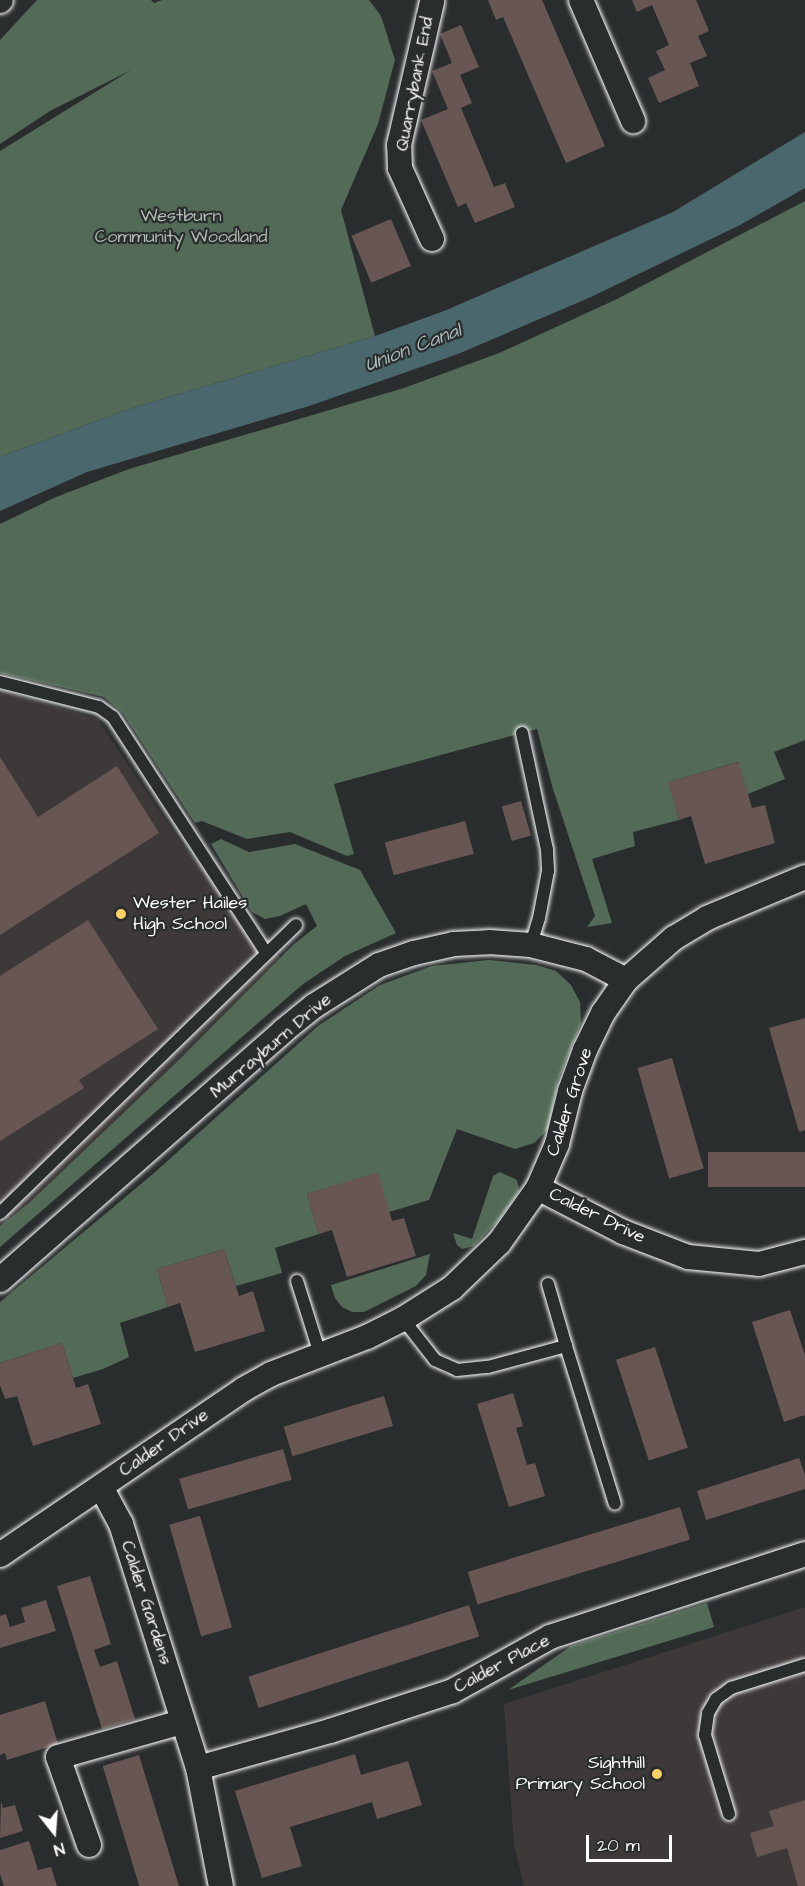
<!DOCTYPE html>
<html>
<head>
<meta charset="utf-8">
<style>
  body { margin:0 }
  #map { position:relative; width:805px; height:1886px; overflow:hidden; background:#2a2d2e; font-family:"Architects Daughter",sans-serif }
  div>[style] { position:absolute }
  [style*='--x'] { left:calc(var(--x)*1px); top:calc(var(--y)*1px); width:calc(var(--w)*1px); rotate:calc(var(--a)*1deg) }
  .built>* { inset:0; background:#3d3939 }
  .green>* { inset:0; background:#526a57 }
  .water>* { inset:0; background:#4a676d }
  .building>* { inset:0; background:#685654; transform-origin:0 0 }
  .roads { filter:drop-shadow(0 0 2px #fff) drop-shadow(0 0 2px #fff) }
  .service>* { height:12px; margin:-6px; padding:0 6px; transform-origin:6px; border-radius:6px; background:#2a2d2e }
  .minor>* { height:24px; margin:-12px; padding:0 12px; transform-origin:12px; border-radius:12px; background:#2a2d2e }
  .dots>* { width:16px; height:16px; translate:-50% -50%; box-sizing:border-box; border:3px solid #2a2d2e; border-radius:50% }
  span { translate:-50% -50%; white-space:nowrap; text-align:center; line-height:1.15; -webkit-text-stroke:4.5px #2a2d2e; paint-order:stroke }
  .street-label { font-size:18px; color:#fff }
  .park-label { font-size:18px; color:#b1bcb3 }
  .poi-label { font-size:18px; color:#fff }
  .left { translate:0 -50%; text-align:left }
  .right { translate:-100% -50%; text-align:right }
  .water-label { font-size:20px; color:#aebbbd; font-style:italic }
  .north { position:absolute; left:24px; top:1802px; width:60px; height:60px; -webkit-text-stroke:4px #2a2d2e; paint-order:stroke; rotate:163deg; font-size:16px; font-weight:700; line-height:24px; text-align:center; color:#fff }
  .north::after { content:''; display:block; margin:auto; width:21px; height:27px; background:#fff; clip-path:polygon(50% 0,100% 100%,50% 72%,0 100%) }
  .scale { position:absolute; left:586px; top:1835px; width:86px; height:27px; box-sizing:border-box; border:3px solid #fff; border-top:0; padding-left:8px; font-size:18px; line-height:21px; white-space:nowrap; color:#fff; -webkit-text-stroke:4px #2a2d2e; paint-order:stroke }
</style>
</head>
<body>
<div id="map">
  <div class="built">
    <i style="clip-path:polygon(0 690px,97px 719px,182px 845px,303px 984px,0 1247px)"></i>
    <i style="clip-path:polygon(805px 1607px,805px 1886px,524px 1886px,514px 1844px,504px 1704px)"></i>
  </div>
  <div class="green">
    <i style="clip-path:polygon(37px 0,151px 0,154px 3px,162px 0,369px 0,381px 16px,395px 60px,378px 124px,341px 210px,375px 336px,129px 409px,0 457px,0 151px,131px 70px,50px 111px,0 144px,0 40px)"></i>
    <i style="clip-path:polygon(805px 201px,805px 740px,774px 752px,785px 779px,748px 794px,738px 762px,669px 782px,679px 820px,633px 832px,635px 846px,592px 859px,612px 923px,587px 927px,595px 916px,553px 789px,537px 729px,334px 784px,354px 854px,347px 856px,290px 832px,247px 839px,202px 821px,195px 823px,122px 712px,104px 697px,0 673px,0 524px,56px 497px,129px 469px,404px 388px,499px 353px,615px 300px)"></i>
    <i style="clip-path:polygon(221px 839px,249px 852px,295px 844px,360px 870px,396px 933px,345px 956px,303px 984px,0 1247px,0 1226px,29px 1203px,180px 1059px,294px 944px,317px 926px,306px 904px,280px 916px,265px 919px,252px 912px,211px 844px)"></i>
    <i style="clip-path:polygon(489px 960px,536px 965px,556px 971px,571px 985px,580px 1002px,581px 1023px,558px 1080px,548px 1129px,534px 1143px,515px 1149px,457px 1129px,429px 1200px,389px 1212px,377px 1173px,307px 1194px,319px 1234px,275px 1248px,282px 1273px,236px 1286px,224px 1249px,157px 1269px,168px 1307px,120px 1323px,129px 1357px,103px 1369px,73px 1378px,62px 1343px,0 1363px,0 1302px,154px 1173px,318px 1026px,380px 985px,432px 966px)"></i>
    <i style="clip-path:polygon(500px 1172px,517px 1180px,519px 1191px,501px 1217px,474px 1246px,462px 1249px,457px 1245px,453px 1233px,472px 1239px,493px 1176px)"></i>
    <i style="clip-path:polygon(430px 1254px,426px 1275px,416px 1286px,364px 1312px,352px 1312px,342px 1307px,335px 1298px,331px 1285px)"></i>
    <i style="clip-path:polygon(707px 1603px,714px 1627px,508px 1690px,571px 1646px)"></i>
  </div>
  <div class="water">
    <i style="clip-path:polygon(805px 132px,805px 188px,740px 225px,591px 297px,458px 354px,309px 406px,87px 472px,0 511px,0 457px,129px 409px,375px 336px,444px 311px,673px 212px)"></i>
  </div>
  <div class="building">
    <i style="clip-path:polygon(488px 0,542px 0,605px 146px,566px 163px,503px 17px,496px 20px)"></i>
    <i style="clip-path:polygon(632px 0,696px 0,709px 31px,698px 36px,707px 56px,690px 63px,699px 86px,659px 103px,648px 78px,665px 70px,656px 51px,669px 45px,652px 5px,637px 12px)"></i>
    <i style="clip-path:polygon(461px 25px,479px 67px,460px 75px,472px 103px,461px 108px,494px 187px,505px 183px,515px 207px,475px 223px,466px 203px,458px 207px,421px 120px,448px 109px,432px 71px,452px 63px,440px 34px)"></i>
    <i style="left:391px;top:219px;width:51px;height:43px;rotate:67deg"></i>
    <i style="clip-path:polygon(0 757px,38px 817px,117px 766px,159px 833px,0 935px)"></i>
    <i style="clip-path:polygon(739px 762px,752px 808px,765px 805px,775px 843px,705px 864px,691px 816px,679px 820px,668px 782px)"></i>
    <i style="left:521px;top:801px;width:36px;height:20px;rotate:74deg"></i>
    <i style="left:465px;top:821px;width:34px;height:83px;rotate:75deg"></i>
    <i style="clip-path:polygon(88px 920px,158px 1029px,79px 1080px,84px 1088px,0 1141px,0 976px)"></i>
    <i style="clip-path:polygon(805px 1018px,805px 1130px,799px 1132px,769px 1028px)"></i>
    <i style="left:672px;top:1058px;width:115px;height:36px;rotate:74deg"></i>
    <i style="left:805px;top:1152px;width:35px;height:97px;rotate:90deg"></i>
    <i style="clip-path:polygon(378px 1172px,392px 1221px,404px 1218px,416px 1256px,347px 1277px,332px 1230px,319px 1234px,307px 1194px)"></i>
    <i style="clip-path:polygon(224px 1249px,239px 1296px,253px 1291px,265px 1331px,195px 1352px,180px 1303px,168px 1307px,157px 1269px)"></i>
    <i style="clip-path:polygon(790px 1310px,805px 1355px,805px 1415px,784px 1422px,752px 1322px)"></i>
    <i style="clip-path:polygon(62px 1343px,76px 1388px,88px 1384px,101px 1424px,33px 1446px,17px 1396px,5px 1399px,0 1385px,0 1363px)"></i>
    <i style="left:655px;top:1347px;width:106px;height:41px;rotate:72deg"></i>
    <i style="clip-path:polygon(513px 1393px,523px 1426px,516px 1428px,527px 1465px,535px 1463px,545px 1496px,509px 1507px,477px 1404px)"></i>
    <i style="left:384px;top:1396px;width:31px;height:105px;rotate:73deg"></i>
    <i style="left:283px;top:1449px;width:32px;height:108px;rotate:74deg"></i>
    <i style="clip-path:polygon(799px 1458px,805px 1475px,805px 1489px,706px 1520px,697px 1491px)"></i>
    <i style="left:680px;top:1507px;width:34px;height:222px;rotate:73deg"></i>
    <i style="left:200px;top:1516px;width:116px;height:32px;rotate:74deg"></i>
    <i style="clip-path:polygon(90px 1576px,111px 1644px,94px 1650px,100px 1667px,117px 1661px,135px 1719px,102px 1729px,57px 1586px)"></i>
    <i style="clip-path:polygon(46px 1600px,56px 1631px,0 1648px,0 1616px,6px 1614px,10px 1627px,25px 1622px,21px 1608px)"></i>
    <i style="left:469px;top:1605px;width:33px;height:232px;rotate:72deg"></i>
    <i style="clip-path:polygon(45px 1701px,58px 1744px,7px 1760px,5px 1753px,0 1755px,0 1715px)"></i>
    <i style="clip-path:polygon(355px 1754px,361px 1775px,408px 1761px,422px 1805px,377px 1819px,372px 1802px,290px 1827px,302px 1866px,262px 1878px,235px 1791px)"></i>
    <i style="left:139px;top:1755px;width:137px;height:38px;rotate:73deg"></i>
    <i style="clip-path:polygon(805px 1800px,805px 1886px,798px 1886px,787px 1848px,757px 1857px,750px 1833px,774px 1826px,769px 1811px)"></i>
    <i style="clip-path:polygon(1px 1801px,3px 1808px,15px 1805px,23px 1831px,0 1838px)"></i>
    <i style="clip-path:polygon(29px 1841px,38px 1870px,51px 1867px,57px 1886px,4px 1886px,0 1874px,0 1850px)"></i>
  </div>
  <div class="roads">
    <div class="service">
      <i style="--x:0;--y:682;--w:102;--a:14.2"></i>
      <i style="--x:99;--y:707;--w:17;--a:36"></i>
      <i style="--x:113;--y:717;--w:281;--a:57"></i>
      <i style="--x:522;--y:733;--w:120;--a:77.9"></i>
      <i style="--x:547;--y:850;--w:21;--a:87"></i>
      <i style="--x:548;--y:871;--w:48;--a:100.8"></i>
      <i style="--x:539;--y:918;--w:28;--a:107"></i>
      <i style="--x:0;--y:1213;--w:413;--a:-44.2"></i>
      <i style="--x:297;--y:1281;--w:77;--a:72.5"></i>
      <i style="--x:548;--y:1284;--w:65;--a:73.8"></i>
      <i style="--x:403;--y:1319;--w:52;--a:52"></i>
      <i style="--x:435;--y:1360;--w:24;--a:24"></i>
      <i style="--x:457;--y:1370;--w:31;--a:-6"></i>
      <i style="--x:488;--y:1367;--w:81;--a:-15.1"></i>
      <i style="--x:566;--y:1346;--w:165;--a:72.8"></i>
      <i style="--x:729;--y:1814;--w:83;--a:-106.9"></i>
      <i style="--x:705;--y:1735;--w:22;--a:-82"></i>
      <i style="--x:708;--y:1713;--w:16;--a:-60"></i>
      <i style="--x:716;--y:1699;--w:19;--a:-36"></i>
      <i style="--x:731;--y:1688;--w:77;--a:-17.3"></i>
    </div>
    <div class="minor">
      <i style="--x:581;--y:0;--w:132;--a:66.7"></i>
      <i style="--x:0;--y:1;--w:1;--a:-45"></i>
      <i style="--x:432;--y:239;--w:78;--a:-114.3"></i>
      <i style="--x:400;--y:168;--w:23;--a:-92"></i>
      <i style="--x:399;--y:145;--w:147;--a:-77"></i>
      <i style="--x:538;--y:1188;--w:96;--a:27.4"></i>
      <i style="--x:623;--y:1232;--w:70;--a:21"></i>
      <i style="--x:688;--y:1257;--w:71;--a:5.6"></i>
      <i style="--x:759;--y:1264;--w:48;--a:-14.6"></i>
      <i style="--x:0;--y:1280;--w:377;--a:-41.3"></i>
      <i style="--x:283;--y:1031;--w:40;--a:-39"></i>
      <i style="--x:314;--y:1006;--w:77;--a:-32.2"></i>
      <i style="--x:379;--y:965;--w:37;--a:-19"></i>
      <i style="--x:414;--y:953;--w:41;--a:-12.7"></i>
      <i style="--x:454;--y:944;--w:35;--a:-3"></i>
      <i style="--x:489;--y:942;--w:42;--a:4.1"></i>
      <i style="--x:531;--y:945;--w:57;--a:14.3"></i>
      <i style="--x:586;--y:959;--w:45;--a:27.7"></i>
      <i style="--x:101;--y:1487;--w:42;--a:61.6"></i>
      <i style="--x:121;--y:1524;--w:256;--a:72.5"></i>
      <i style="--x:198;--y:1768;--w:120;--a:79"></i>
      <i style="--x:0;--y:1555;--w:295;--a:-34.2"></i>
      <i style="--x:244;--y:1389;--w:31;--a:-29"></i>
      <i style="--x:271;--y:1374;--w:103;--a:-21.1"></i>
      <i style="--x:367;--y:1337;--w:40;--a:-26.6"></i>
      <i style="--x:403;--y:1319;--w:58;--a:-32.3"></i>
      <i style="--x:452;--y:1288;--w:65;--a:-43.8"></i>
      <i style="--x:499;--y:1243;--w:67;--a:-54.7"></i>
      <i style="--x:538;--y:1188;--w:48;--a:-66.6"></i>
      <i style="--x:557;--y:1144;--w:55;--a:-76.2"></i>
      <i style="--x:570;--y:1091;--w:44;--a:-69.9"></i>
      <i style="--x:585;--y:1050;--w:41;--a:-64.1"></i>
      <i style="--x:603;--y:1013;--w:40;--a:-55.1"></i>
      <i style="--x:626;--y:980;--w:64;--a:-41.2"></i>
      <i style="--x:674;--y:938;--w:39;--a:-31"></i>
      <i style="--x:707;--y:918;--w:106;--a:-22.7"></i>
      <i style="--x:198;--y:1768;--w:137;--a:-15.7"></i>
      <i style="--x:330;--y:1731;--w:129;--a:-18"></i>
      <i style="--x:453;--y:1691;--w:111;--a:-29.1"></i>
      <i style="--x:550;--y:1637;--w:268;--a:-18"></i>
      <i style="--x:89;--y:1845;--w:93;--a:-109.4"></i>
      <i style="--x:58;--y:1757;--w:129;--a:-15.8"></i>
    </div>
  </div>
  <div class="dots">
    <i style="left:121px;top:914px;background:#ffd166"></i>
    <i style="left:657px;top:1774px;background:#ffd166"></i>
  </div>
  <div class="street-label">
    <span style="left:415px;top:84px;rotate:-79deg">Quarrybank End</span>
    <span style="left:271px;top:1046px;rotate:-40deg">Murrayburn Drive</span>
    <span style="left:570px;top:1102px;rotate:-72deg">Calder Grove</span>
    <span style="left:597px;top:1216px;rotate:26deg">Calder Drive</span>
    <span style="left:164px;top:1443px;rotate:-35deg">Calder Drive</span>
    <span style="left:146px;top:1603px;rotate:72deg">Calder Gardens</span>
    <span style="left:502px;top:1664px;rotate:-28deg">Calder Place</span>
  </div>
  <div class="park-label">
    <span style="left:181px;top:227px">Westburn<br>Community Woodland</span>
  </div>
  <div class="poi-label">
    <span class="left" style="left:133px;top:914px">Wester Hailes<br>High School</span>
    <span class="right" style="left:645px;top:1774px">Sighthill<br>Primary School</span>
  </div>
  <div class="water-label">
    <span style="left:413px;top:348px;rotate:-21deg">Union Canal</span>
  </div>
  <div class="north">N</div>
  <div class="scale">20 m</div>
</div>
</body>
</html>
